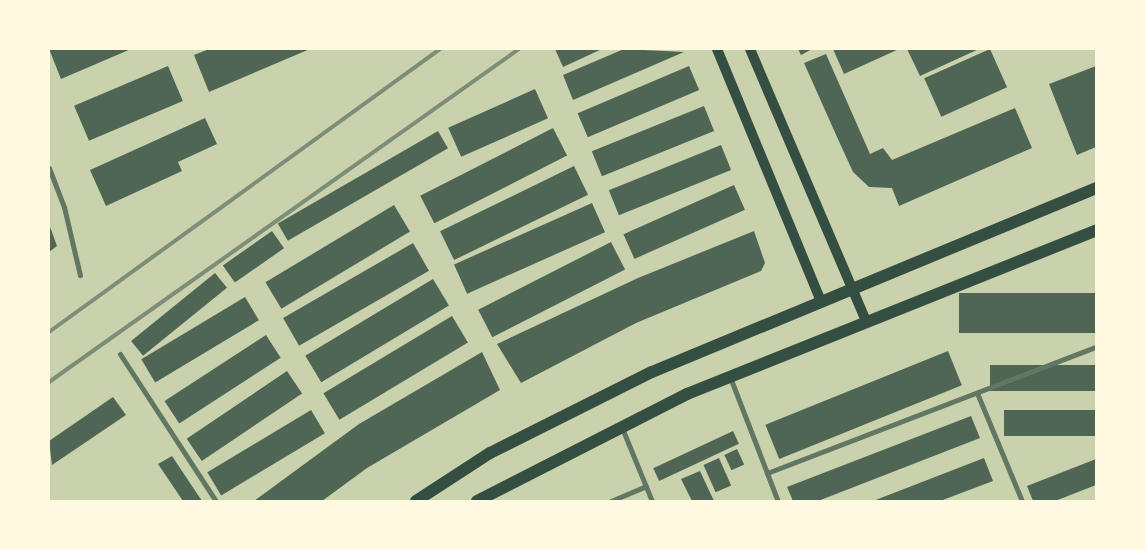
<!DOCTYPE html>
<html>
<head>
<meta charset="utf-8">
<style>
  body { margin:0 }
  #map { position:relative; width:1145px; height:550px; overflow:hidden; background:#e9edc9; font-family:"Fira Sans",sans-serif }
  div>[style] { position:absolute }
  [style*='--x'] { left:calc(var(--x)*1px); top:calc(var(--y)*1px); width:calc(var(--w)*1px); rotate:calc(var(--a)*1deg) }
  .green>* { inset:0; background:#cad2ad; transform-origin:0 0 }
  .building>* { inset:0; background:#4f6655; transform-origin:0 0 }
  .minor>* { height:5px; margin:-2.5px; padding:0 2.5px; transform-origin:2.5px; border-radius:2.5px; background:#617663 }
  .secondary>* { height:10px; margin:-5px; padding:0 5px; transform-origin:5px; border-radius:5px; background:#344e41 }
  .primary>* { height:12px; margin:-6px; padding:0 6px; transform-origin:6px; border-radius:6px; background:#344e41 }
  .rail>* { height:4px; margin:-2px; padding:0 2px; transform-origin:2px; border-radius:2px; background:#7c8e77 }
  span { translate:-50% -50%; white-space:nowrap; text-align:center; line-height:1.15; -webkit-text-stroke:5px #fefae0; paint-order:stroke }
  .frame { position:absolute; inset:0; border:50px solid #fefae0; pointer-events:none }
</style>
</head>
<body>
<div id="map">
  <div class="green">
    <i style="left:49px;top:49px;width:1047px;height:452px"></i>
  </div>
  <div class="building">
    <i style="clip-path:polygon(49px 49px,131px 49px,61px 79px)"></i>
    <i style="clip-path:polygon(209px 49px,310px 49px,209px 92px,194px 55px)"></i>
    <i style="clip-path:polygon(555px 49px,602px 49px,563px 67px)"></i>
    <i style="clip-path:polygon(624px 49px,684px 52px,573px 100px,563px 75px)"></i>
    <i style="clip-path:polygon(798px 49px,812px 49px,801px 55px)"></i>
    <i style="clip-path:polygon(833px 49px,899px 49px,844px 74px)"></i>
    <i style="clip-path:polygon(907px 49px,979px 49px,920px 76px)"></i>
    <i style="left:990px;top:49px;width:42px;height:72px;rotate:66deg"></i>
    <i style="clip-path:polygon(826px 54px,870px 154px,883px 148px,892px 160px,1015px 108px,1032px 148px,899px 206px,892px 188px,869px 187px,853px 172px,837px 137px,804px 63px)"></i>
    <i style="left:168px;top:66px;width:38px;height:102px;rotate:67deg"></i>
    <i style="left:689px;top:66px;width:26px;height:121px;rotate:67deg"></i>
    <i style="clip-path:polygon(1096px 66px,1096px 147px,1077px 155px,1049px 84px)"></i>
    <i style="left:535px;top:89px;width:32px;height:95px;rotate:66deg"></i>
    <i style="left:704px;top:106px;width:27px;height:121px;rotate:68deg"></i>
    <i style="clip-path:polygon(205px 118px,217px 144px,178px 162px,182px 171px,106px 206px,90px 170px)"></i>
    <i style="left:553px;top:128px;width:31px;height:149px;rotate:63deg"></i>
    <i style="left:438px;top:131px;width:20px;height:185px;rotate:60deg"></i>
    <i style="left:721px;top:145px;width:27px;height:121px;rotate:68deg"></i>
    <i style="left:574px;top:166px;width:32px;height:149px;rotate:64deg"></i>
    <i style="left:734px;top:185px;width:27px;height:121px;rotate:66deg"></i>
    <i style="left:592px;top:203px;width:32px;height:151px;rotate:66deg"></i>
    <i style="left:394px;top:205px;width:31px;height:150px;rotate:59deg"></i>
    <i style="clip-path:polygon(49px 224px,57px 246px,49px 252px)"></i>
    <i style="left:272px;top:231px;width:21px;height:60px;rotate:55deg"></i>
    <i style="clip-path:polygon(754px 231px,765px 263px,761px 271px,636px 323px,521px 383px,497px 344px,638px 278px)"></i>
    <i style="left:611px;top:242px;width:31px;height:149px;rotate:63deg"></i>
    <i style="left:413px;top:243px;width:32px;height:150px;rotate:60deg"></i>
    <i style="left:215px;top:273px;width:19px;height:108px;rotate:51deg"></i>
    <i style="left:433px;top:279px;width:31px;height:149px;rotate:59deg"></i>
    <i style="left:1096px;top:293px;width:40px;height:137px;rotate:90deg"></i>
    <i style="left:245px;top:297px;width:27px;height:121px;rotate:59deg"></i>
    <i style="left:452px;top:316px;width:31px;height:150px;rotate:59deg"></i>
    <i style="left:266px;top:335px;width:27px;height:121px;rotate:57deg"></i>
    <i style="left:948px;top:351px;width:37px;height:197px;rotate:68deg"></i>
    <i style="clip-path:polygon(482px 352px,500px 390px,367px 468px,322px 501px,254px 501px,359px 424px)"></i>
    <i style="left:1096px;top:365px;width:26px;height:106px;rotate:90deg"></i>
    <i style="left:287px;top:371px;width:27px;height:121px;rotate:56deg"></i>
    <i style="clip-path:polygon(113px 397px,126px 415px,52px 465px,49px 441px)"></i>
    <i style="left:311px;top:410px;width:27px;height:121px;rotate:59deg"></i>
    <i style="left:1096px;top:410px;width:26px;height:92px;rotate:90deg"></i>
    <i style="clip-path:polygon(971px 416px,980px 438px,818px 501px,793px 501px,787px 487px)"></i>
    <i style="left:733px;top:431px;width:14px;height:88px;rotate:65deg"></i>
    <i style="left:737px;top:449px;width:17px;height:14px;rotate:65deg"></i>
    <i style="clip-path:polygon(172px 456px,202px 501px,183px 501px,158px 464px)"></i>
    <i style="left:719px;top:458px;width:30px;height:17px;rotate:66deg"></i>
    <i style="clip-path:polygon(984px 458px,993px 481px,940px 501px,873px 501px)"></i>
    <i style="clip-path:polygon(1096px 459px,1096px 485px,1055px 501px,1033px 501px,1027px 486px)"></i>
    <i style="clip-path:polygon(700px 471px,714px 501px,692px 501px,681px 479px)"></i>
  </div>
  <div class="minor">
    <i style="--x:49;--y:168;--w:42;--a:69"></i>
    <i style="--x:64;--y:207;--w:70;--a:76.8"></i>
    <i style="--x:120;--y:354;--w:176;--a:56.9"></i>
    <i style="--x:730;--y:377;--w:103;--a:68.9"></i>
    <i style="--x:767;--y:473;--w:352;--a:-21"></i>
    <i style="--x:977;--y:393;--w:117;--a:67.4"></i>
    <i style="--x:622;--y:428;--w:79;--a:67.7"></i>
    <i style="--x:767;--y:473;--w:30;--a:69"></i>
    <i style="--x:611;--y:501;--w:38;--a:-23"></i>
  </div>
  <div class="secondary">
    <i style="--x:717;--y:49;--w:270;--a:67.6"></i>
    <i style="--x:750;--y:49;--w:296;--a:66.9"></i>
  </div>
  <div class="primary">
    <i style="--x:416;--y:501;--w:88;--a:-33"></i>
    <i style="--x:490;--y:453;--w:181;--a:-26.6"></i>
    <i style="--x:652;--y:372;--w:481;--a:-22.5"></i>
    <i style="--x:477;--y:501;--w:236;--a:-27"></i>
    <i style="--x:687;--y:394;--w:441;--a:-21.8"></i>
  </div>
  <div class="rail">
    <i style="--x:49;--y:332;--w:483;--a:-35.9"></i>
    <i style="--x:49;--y:382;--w:576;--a:-35.32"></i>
  </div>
  <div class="frame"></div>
</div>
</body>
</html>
